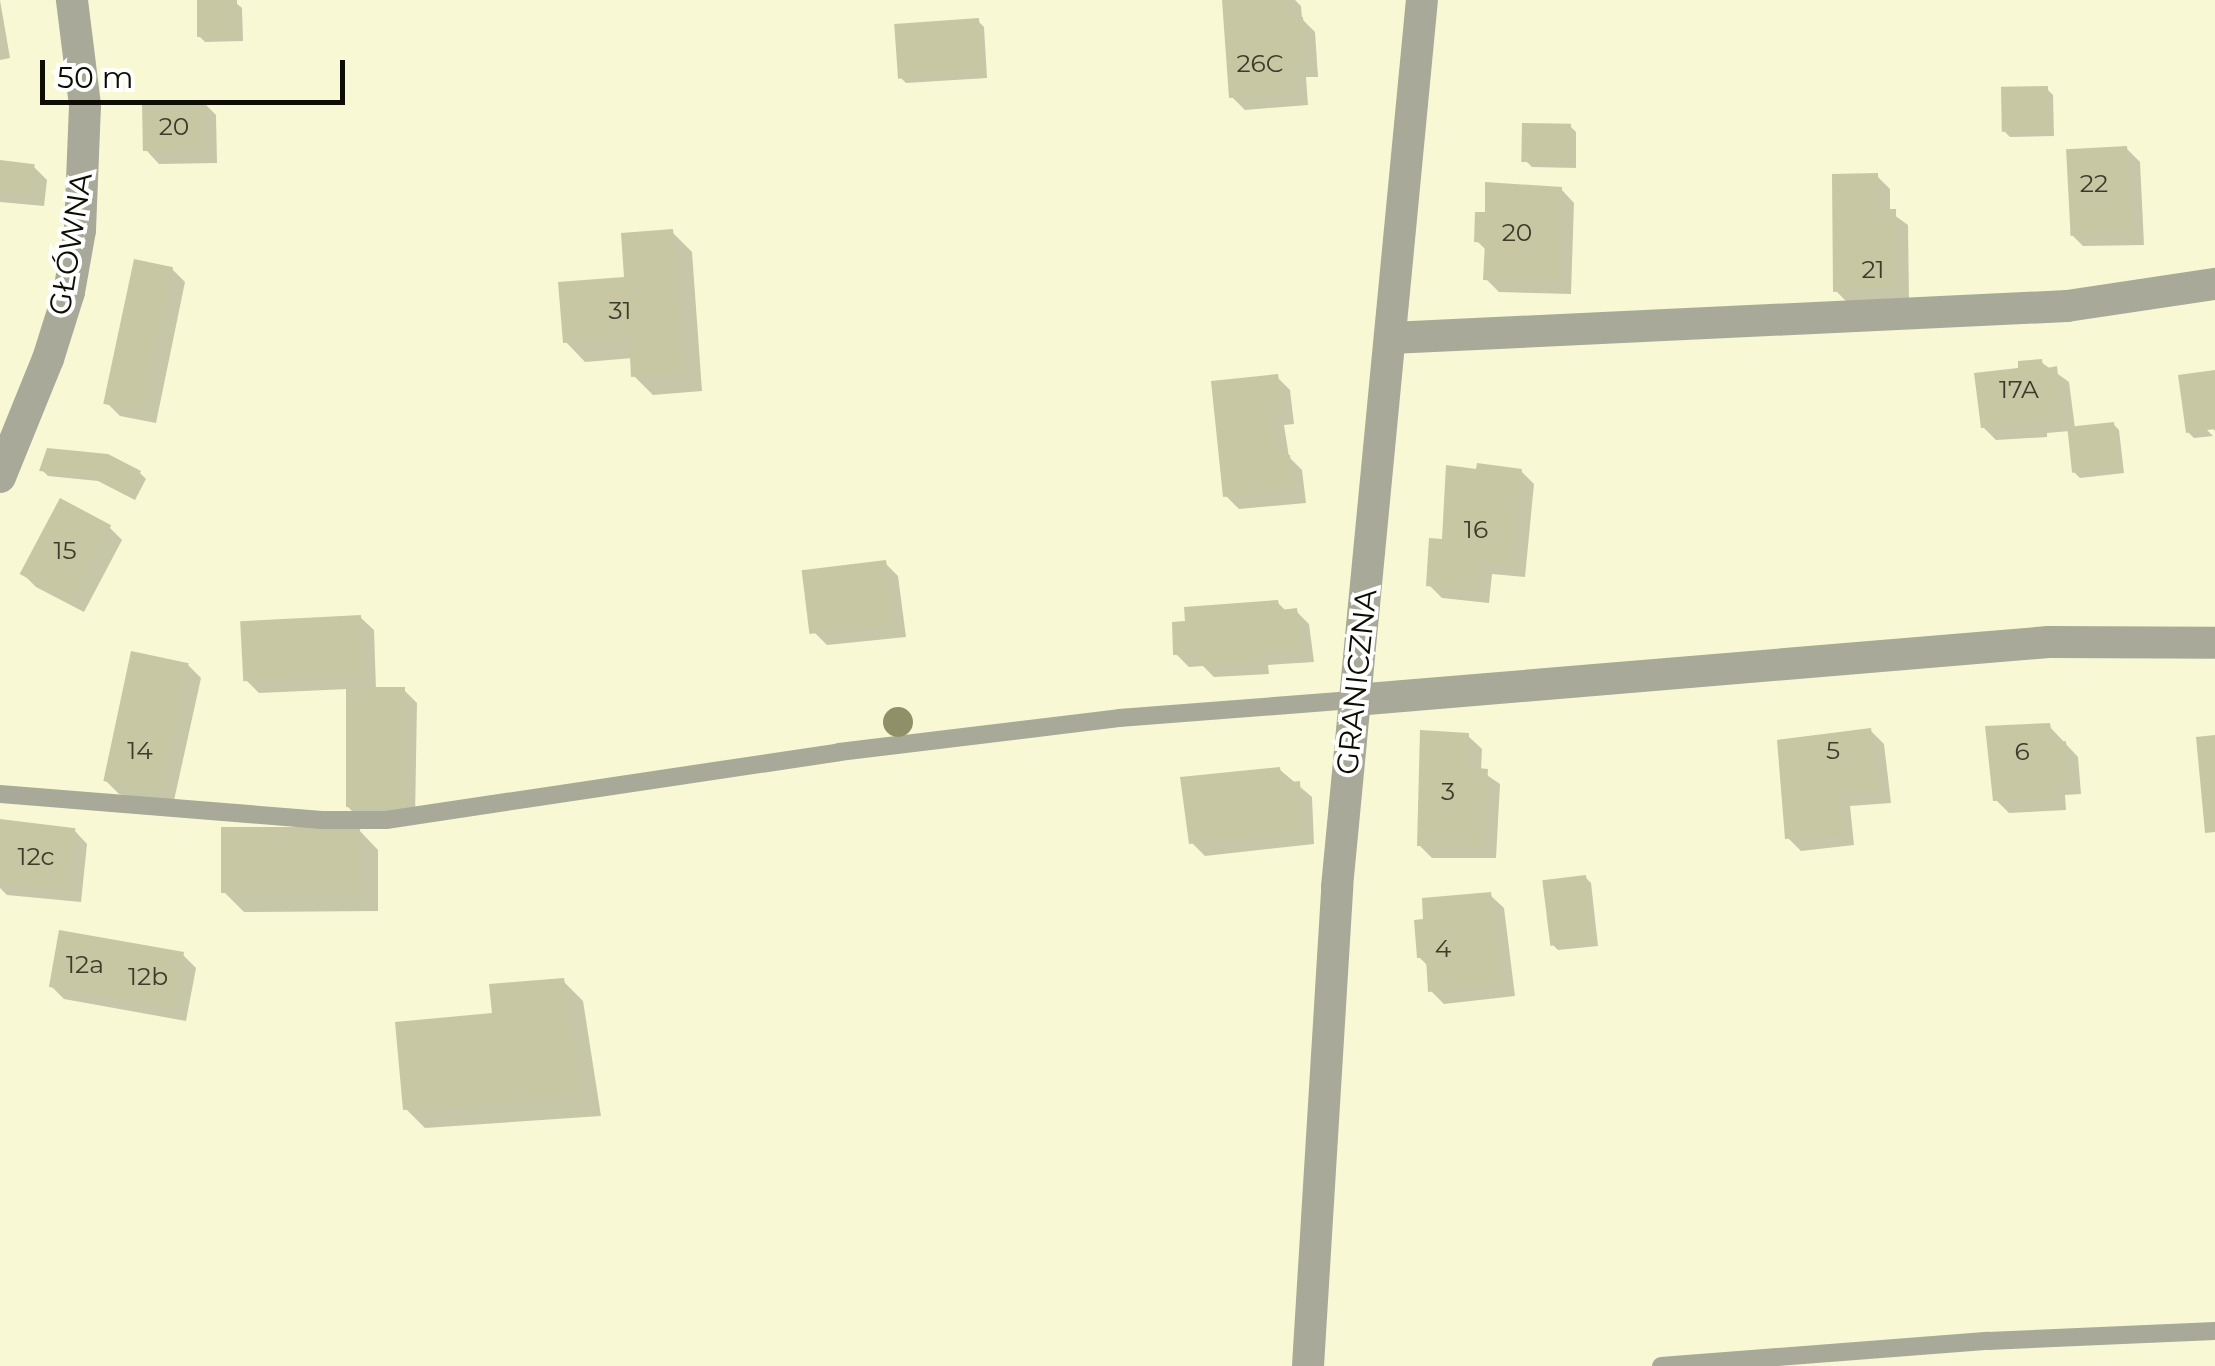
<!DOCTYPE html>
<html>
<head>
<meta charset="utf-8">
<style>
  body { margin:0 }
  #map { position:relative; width:2215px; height:1366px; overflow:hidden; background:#f8f9d4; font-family:Montserrat,sans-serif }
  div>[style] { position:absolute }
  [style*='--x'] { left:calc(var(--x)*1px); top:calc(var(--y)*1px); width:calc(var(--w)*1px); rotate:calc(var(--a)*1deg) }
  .shadow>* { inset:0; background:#0003 }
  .building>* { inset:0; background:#c7c7a4; transform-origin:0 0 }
  .service>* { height:18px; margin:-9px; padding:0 9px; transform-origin:9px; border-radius:9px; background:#a9a99a }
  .minor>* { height:32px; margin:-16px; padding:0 16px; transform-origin:16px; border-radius:16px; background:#a9a99a }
  .trees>* { width:30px; height:30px; margin:-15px; border-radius:50%; background:#909068 }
  span { translate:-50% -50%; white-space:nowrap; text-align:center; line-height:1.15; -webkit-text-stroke:8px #fff; paint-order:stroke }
  .number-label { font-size:25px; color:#3c3c2b }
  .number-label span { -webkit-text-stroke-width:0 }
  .street-label { font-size:30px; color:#0d0d03 }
  .scale { position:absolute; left:40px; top:60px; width:305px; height:45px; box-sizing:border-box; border:5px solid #0d0d03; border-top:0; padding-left:12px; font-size:30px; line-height:35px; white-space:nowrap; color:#0d0d03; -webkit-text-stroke:8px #fff; paint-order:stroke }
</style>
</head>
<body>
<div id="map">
  <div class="shadow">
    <i style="clip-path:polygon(0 0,10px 58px,0 60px)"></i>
    <i style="clip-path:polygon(1225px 0,1295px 0,1301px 6px,1302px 19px,1315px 32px,1318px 77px,1306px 77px,1308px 105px,1245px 110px,1232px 97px)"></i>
    <i style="clip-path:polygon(236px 3px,242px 8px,243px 41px,205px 42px,199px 36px)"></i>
    <i style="clip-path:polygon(978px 21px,984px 27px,987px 78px,906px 83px,900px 77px)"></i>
    <i style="clip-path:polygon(2047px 89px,2053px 95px,2054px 136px,2010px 137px,2004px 131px)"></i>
    <i style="clip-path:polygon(203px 102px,216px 115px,217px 163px,159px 164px,146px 150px)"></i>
    <i style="clip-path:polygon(1570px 126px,1576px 132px,1576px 168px,1532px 167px,1526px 161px)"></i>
    <i style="clip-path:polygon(2126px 148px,2140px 162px,2144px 245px,2083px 246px,2070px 233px)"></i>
    <i style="clip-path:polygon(0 163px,34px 167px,47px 180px,44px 206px,0 202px)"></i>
    <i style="clip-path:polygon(1877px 176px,1890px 189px,1890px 212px,1908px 225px,1909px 300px,1849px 304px,1836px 291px)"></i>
    <i style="clip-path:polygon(1561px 189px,1574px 203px,1571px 294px,1499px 292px,1486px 279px,1487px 251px,1477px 241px)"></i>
    <i style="clip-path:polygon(672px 232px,692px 252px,702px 391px,653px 395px,634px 376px,633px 358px,585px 362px,566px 342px)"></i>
    <i style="clip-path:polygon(172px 269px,185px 282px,156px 423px,120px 416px,107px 403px)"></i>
    <i style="clip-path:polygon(2041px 362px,2069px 382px,2075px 428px,2113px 424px,2119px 430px,2124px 473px,2080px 478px,2074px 472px,2070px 431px,2047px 433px,2047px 437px,1996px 440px,1983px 427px,2021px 371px)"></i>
    <i style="clip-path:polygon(2215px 372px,2215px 431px,2204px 419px,2200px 423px,2213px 436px,2194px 438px,2188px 432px)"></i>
    <i style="clip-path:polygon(1277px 377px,1290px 390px,1294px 424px,1284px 425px,1289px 457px,1302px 470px,1306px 503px,1239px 509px,1226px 496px)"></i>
    <i style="clip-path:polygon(42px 470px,140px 473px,146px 479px,135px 500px,98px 481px,48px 476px)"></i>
    <i style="clip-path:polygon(1521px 471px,1534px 484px,1525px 577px,1492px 574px,1489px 603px,1442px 598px,1429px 585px,1444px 541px)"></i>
    <i style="clip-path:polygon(109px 527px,122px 540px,84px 612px,36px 587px,23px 574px)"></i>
    <i style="clip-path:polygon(885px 563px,898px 576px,906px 637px,827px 645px,814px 632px)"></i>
    <i style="clip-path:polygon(1278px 603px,1287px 612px,1296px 611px,1309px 624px,1314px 662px,1268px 665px,1269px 674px,1214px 677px,1203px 666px,1189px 667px,1176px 654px,1188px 623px)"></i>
    <i style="clip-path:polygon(360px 617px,374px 630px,376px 690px,404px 690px,417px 703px,415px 819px,360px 819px,347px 806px,348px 689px,259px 693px,246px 680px)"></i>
    <i style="clip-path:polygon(188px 665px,201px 678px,173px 805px,119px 794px,106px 781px)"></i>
    <i style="clip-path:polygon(2049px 726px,2078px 757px,2081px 794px,2065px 795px,2066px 810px,2009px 813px,1996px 800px)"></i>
    <i style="clip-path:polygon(1871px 731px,1884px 744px,1891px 803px,1850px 806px,1854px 845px,1801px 851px,1788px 838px)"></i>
    <i style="clip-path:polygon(1468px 736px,1482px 749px,1481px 771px,1500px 784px,1496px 858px,1432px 858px,1419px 845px)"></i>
    <i style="clip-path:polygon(1279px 769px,1312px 797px,1314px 844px,1205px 856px,1192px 843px)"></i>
    <i style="clip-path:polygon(0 822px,74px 830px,87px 844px,81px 902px,7px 895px,0 888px)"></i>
    <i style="clip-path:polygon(359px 830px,378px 850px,378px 911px,244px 912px,224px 892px)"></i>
    <i style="clip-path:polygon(1585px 877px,1591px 883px,1598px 946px,1558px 950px,1552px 944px)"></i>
    <i style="clip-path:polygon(1490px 895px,1504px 908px,1515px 996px,1444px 1004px,1430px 990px,1429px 967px,1419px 957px)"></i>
    <i style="clip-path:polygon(183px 955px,196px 968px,186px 1021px,64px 999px,51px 986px)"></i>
    <i style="clip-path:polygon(563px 981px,583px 1001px,601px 1116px,425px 1128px,405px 1108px,494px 1015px)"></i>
  </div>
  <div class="building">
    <i style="left:197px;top:0;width:40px;height:37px"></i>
    <i style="clip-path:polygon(1222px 0,1289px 0,1291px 17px,1303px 17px,1307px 65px,1294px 65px,1296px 93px,1229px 98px)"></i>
    <i style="left:979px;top:18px;width:55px;height:85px;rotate:86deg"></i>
    <i style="left:2048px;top:86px;width:45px;height:47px;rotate:89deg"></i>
    <i style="left:204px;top:100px;width:50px;height:62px;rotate:89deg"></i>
    <i style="left:1522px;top:123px;width:49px;height:39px;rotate:1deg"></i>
    <i style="left:2127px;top:146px;width:87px;height:61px;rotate:87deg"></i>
    <i style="left:0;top:160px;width:35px;height:31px;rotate:7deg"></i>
    <i style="clip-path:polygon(1878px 173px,1878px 209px,1896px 209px,1897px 287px,1833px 292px,1832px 174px)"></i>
    <i style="clip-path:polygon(1485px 182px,1562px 187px,1559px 282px,1483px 280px,1485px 243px,1474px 242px,1475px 212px,1485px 212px)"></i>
    <i style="clip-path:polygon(673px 229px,684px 373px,631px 377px,629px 338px,563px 343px,558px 282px,624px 277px,621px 233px)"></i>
    <i style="left:134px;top:259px;width:40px;height:148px;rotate:12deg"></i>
    <i style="clip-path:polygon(2042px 359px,2043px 369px,2057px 366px,2063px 418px,2035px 420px,2035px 425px,1981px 428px,1974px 373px,2018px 368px,2018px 361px)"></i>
    <i style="clip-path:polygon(2215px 370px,2215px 429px,2186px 433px,2178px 375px)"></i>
    <i style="clip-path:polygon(1278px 374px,1283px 411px,1272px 413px,1279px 455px,1290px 455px,1294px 491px,1223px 497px,1211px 381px)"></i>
    <i style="left:2114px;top:422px;width:46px;height:47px;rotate:84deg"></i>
    <i style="clip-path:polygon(47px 448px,108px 454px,141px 471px,129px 496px,90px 476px,39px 471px)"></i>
    <i style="clip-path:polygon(1477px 463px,1522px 469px,1512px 565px,1479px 562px,1476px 591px,1426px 586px,1429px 538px,1442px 539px,1446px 465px,1476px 469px)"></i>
    <i style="left:60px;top:498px;width:58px;height:86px;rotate:28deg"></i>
    <i style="left:886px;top:560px;width:64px;height:85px;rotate:83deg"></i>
    <i style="clip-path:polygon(1278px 600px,1280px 610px,1297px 608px,1303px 650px,1257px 653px,1257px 662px,1198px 665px,1197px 654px,1173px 655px,1172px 622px,1185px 621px,1184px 607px)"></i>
    <i style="left:361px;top:615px;width:60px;height:121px;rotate:87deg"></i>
    <i style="left:131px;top:651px;width:59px;height:133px;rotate:12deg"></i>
    <i style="left:346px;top:687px;width:59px;height:120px"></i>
    <i style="clip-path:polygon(2050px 723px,2053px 743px,2066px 741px,2069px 782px,2053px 783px,2054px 798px,1993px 801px,1985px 726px)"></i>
    <i style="clip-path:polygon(1871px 728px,1880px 790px,1838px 794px,1842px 833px,1785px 839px,1777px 740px)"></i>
    <i style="clip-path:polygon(1420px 730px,1469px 733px,1468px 767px,1488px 769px,1484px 846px,1417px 846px)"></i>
    <i style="clip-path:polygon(2215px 735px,2215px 832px,2205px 833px,2196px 737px)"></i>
    <i style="clip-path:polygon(1280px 767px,1282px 783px,1300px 781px,1302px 832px,1189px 844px,1180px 777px)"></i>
    <i style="left:0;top:819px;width:76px;height:64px;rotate:7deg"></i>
    <i style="left:360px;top:827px;width:66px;height:139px;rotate:90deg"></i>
    <i style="left:1586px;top:875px;width:66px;height:44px;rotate:83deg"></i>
    <i style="clip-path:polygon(1491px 892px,1503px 984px,1428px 992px,1426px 958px,1417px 958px,1414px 920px,1423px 919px,1422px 898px)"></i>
    <i style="left:59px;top:930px;width:127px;height:58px;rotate:10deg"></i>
    <i style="clip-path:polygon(564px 978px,583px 1097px,403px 1110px,395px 1022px,492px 1013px,489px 984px)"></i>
  </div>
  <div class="service">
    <i style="--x:0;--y:794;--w:323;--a:4.6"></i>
    <i style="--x:322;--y:820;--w:64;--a:0"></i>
    <i style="--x:386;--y:820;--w:458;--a:-8.5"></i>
    <i style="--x:839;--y:752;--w:282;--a:-6.9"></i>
    <i style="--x:1119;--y:718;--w:237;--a:-4.4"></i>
    <i style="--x:1661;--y:1366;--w:328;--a:-4.4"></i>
    <i style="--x:1988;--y:1341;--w:227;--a:-2.5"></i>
  </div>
  <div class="minor">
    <i style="--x:1391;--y:338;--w:677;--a:-2.71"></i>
    <i style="--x:2067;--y:306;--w:150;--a:-8.5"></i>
    <i style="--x:0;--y:477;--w:127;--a:-67.9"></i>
    <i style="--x:48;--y:359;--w:70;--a:-72.6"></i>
    <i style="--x:69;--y:292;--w:63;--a:-79.9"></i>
    <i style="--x:80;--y:230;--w:125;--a:-87.7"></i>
    <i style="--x:85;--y:105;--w:106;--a:-97.1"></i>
    <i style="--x:1355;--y:700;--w:696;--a:-4.78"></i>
    <i style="--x:2049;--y:642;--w:166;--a:0.3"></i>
    <i style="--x:1308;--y:1366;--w:480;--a:-86.5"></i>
    <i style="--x:1337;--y:887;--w:891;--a:-84.53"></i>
  </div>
  <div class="trees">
    <i style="left:898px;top:722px"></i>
  </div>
  <div class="number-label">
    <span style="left:1260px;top:63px">26C</span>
    <span style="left:174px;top:126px">20</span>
    <span style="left:2094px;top:183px">22</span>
    <span style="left:1517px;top:232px">20</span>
    <span style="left:1873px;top:269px">21</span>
    <span style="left:620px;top:310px">31</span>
    <span style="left:2019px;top:389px">17A</span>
    <span style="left:1476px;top:529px">16</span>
    <span style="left:65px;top:550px">15</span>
    <span style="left:140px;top:750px">14</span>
    <span style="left:1833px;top:750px">5</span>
    <span style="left:2022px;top:751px">6</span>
    <span style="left:1448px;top:791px">3</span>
    <span style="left:36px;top:856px">12c</span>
    <span style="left:1443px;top:948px">4</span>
    <span style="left:85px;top:964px">12a</span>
    <span style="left:148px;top:976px">12b</span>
  </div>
  <div class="street-label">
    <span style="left:71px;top:244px;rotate:-81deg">GŁÓWNA</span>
    <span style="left:1357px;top:682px;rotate:-84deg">GRANICZNA</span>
  </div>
  <div class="scale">50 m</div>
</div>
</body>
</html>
